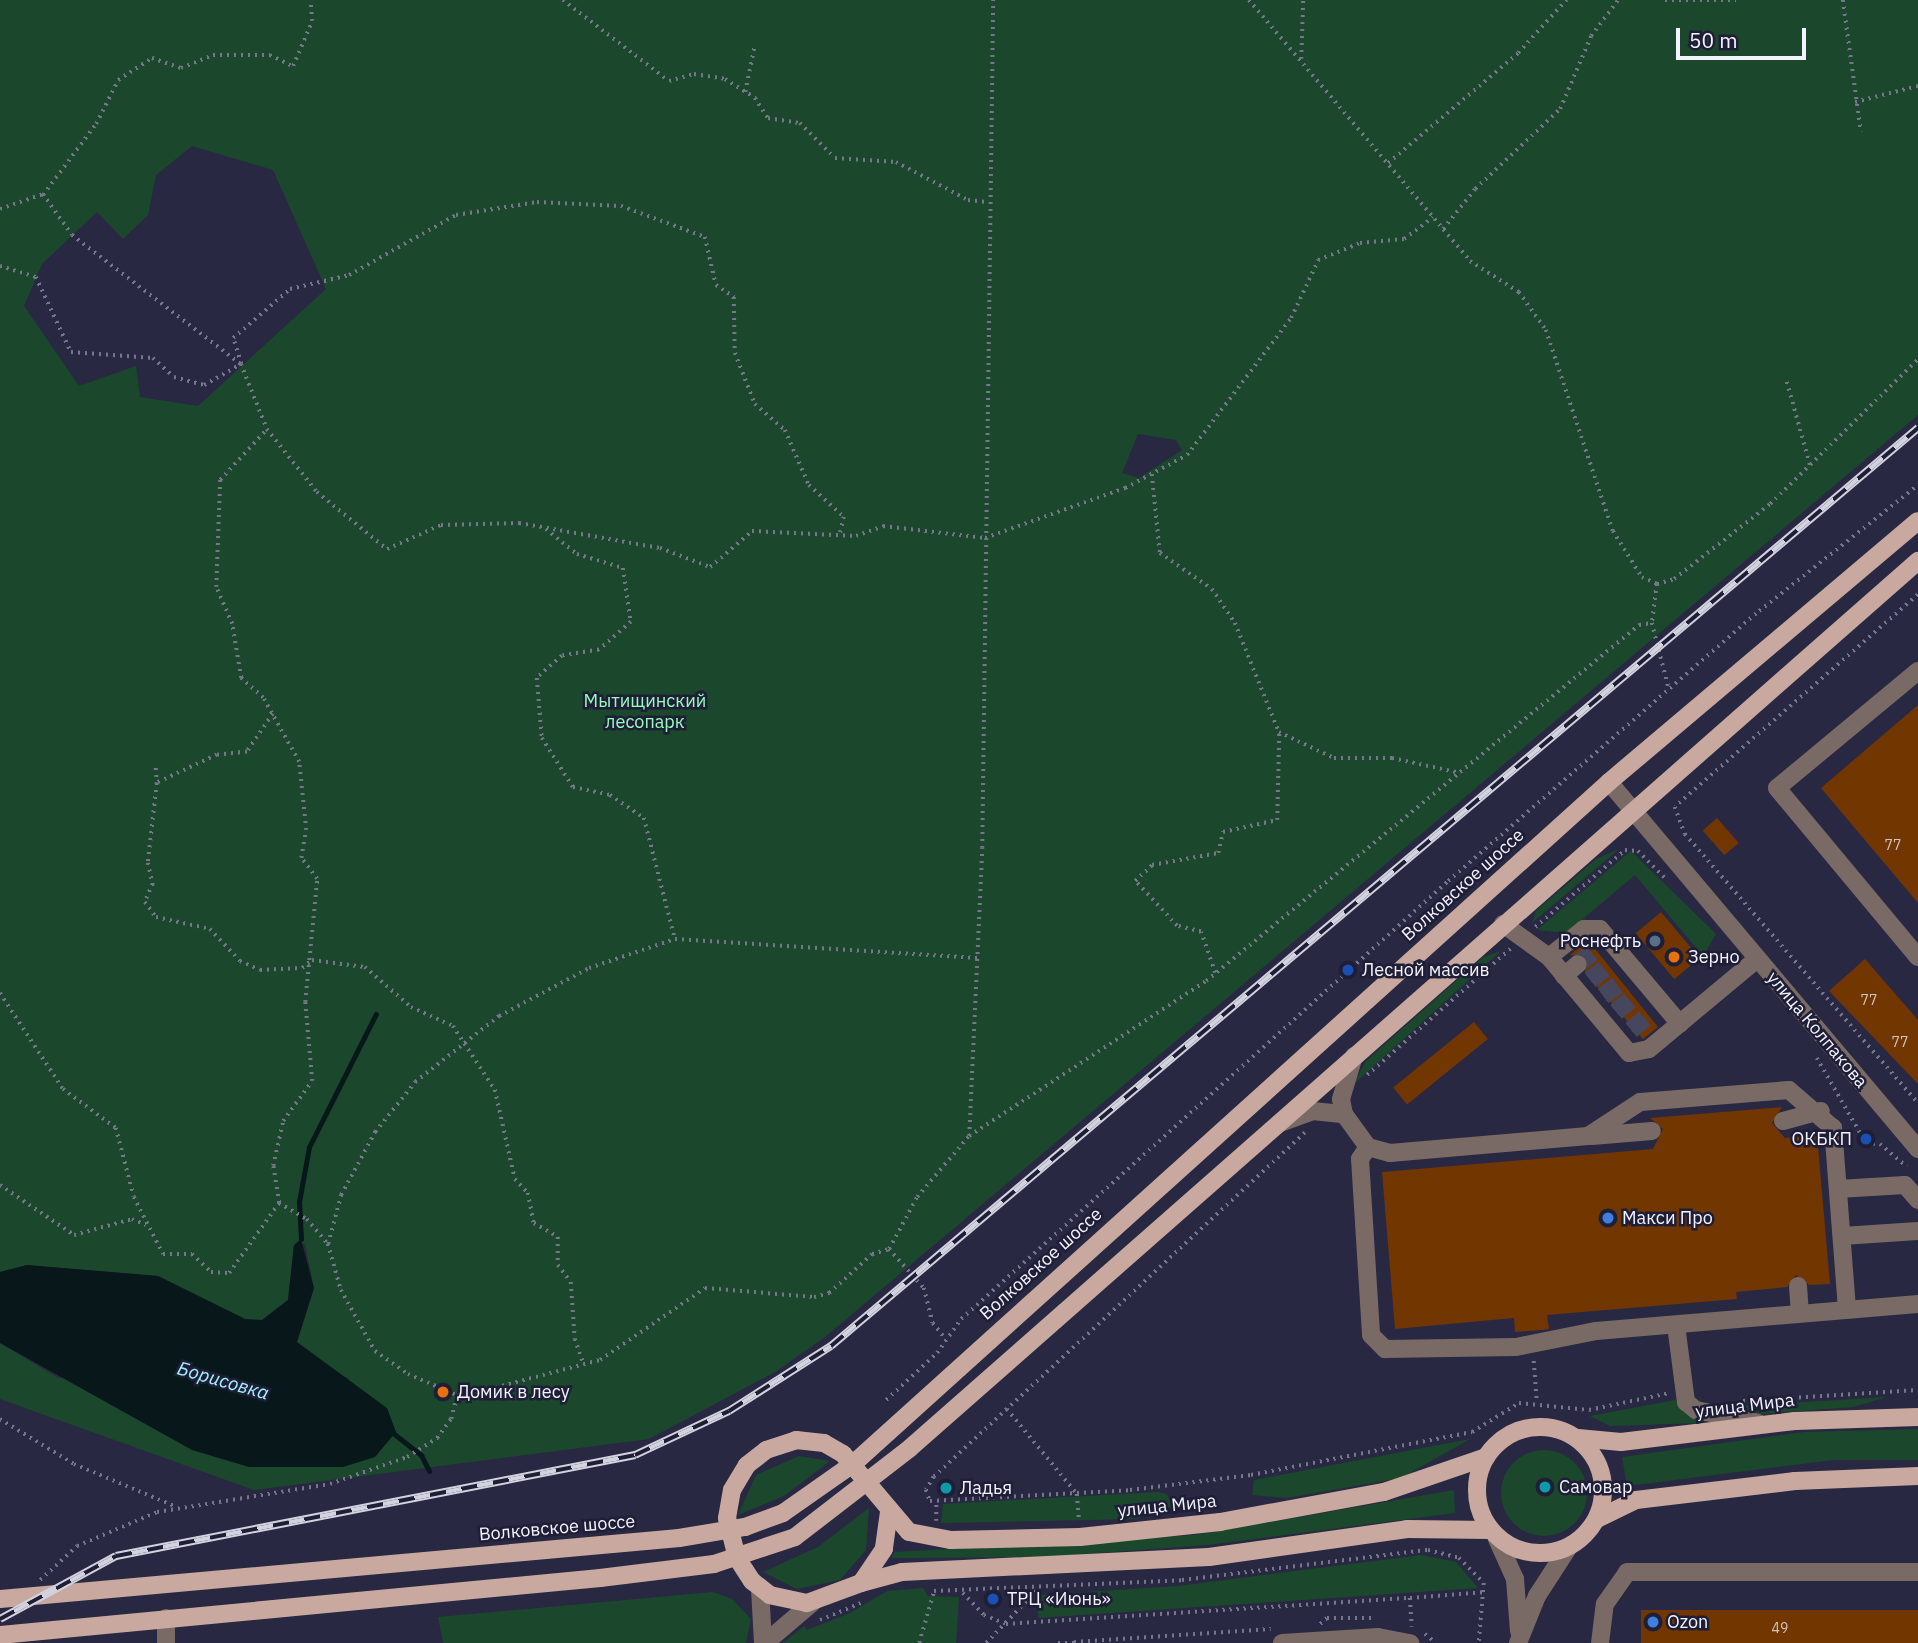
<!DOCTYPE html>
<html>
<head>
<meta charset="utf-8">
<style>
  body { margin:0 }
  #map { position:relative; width:1918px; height:1643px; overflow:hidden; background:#282842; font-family:"IBM Plex Sans",sans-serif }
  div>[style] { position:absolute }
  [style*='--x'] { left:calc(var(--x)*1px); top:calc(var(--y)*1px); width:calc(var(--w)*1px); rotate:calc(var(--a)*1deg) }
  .green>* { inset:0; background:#1b482c }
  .round { border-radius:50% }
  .water>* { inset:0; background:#081719 }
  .stream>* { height:5px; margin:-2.5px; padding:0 2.5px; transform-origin:2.5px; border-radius:2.5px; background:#081719 }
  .building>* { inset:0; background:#723600; transform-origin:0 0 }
  .minor-tunnel>* { height:18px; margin-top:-9px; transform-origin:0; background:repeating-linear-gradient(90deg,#46465e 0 18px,transparent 0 27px) }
  .path>* { height:3.5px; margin-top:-1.75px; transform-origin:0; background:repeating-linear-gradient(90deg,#77778b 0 2px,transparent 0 7px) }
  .minor>* { height:18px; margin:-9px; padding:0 9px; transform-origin:9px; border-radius:9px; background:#7a6a65 }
  .major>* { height:18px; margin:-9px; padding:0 9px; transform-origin:9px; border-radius:9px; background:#c9a99f }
  .major>.ring { margin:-9px; padding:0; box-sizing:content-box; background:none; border:18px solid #c9a99f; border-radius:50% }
  .rail>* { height:8px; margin-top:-4px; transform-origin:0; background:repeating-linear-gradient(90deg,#1f1e37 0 16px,#d3d3e0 0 32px); box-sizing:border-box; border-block:2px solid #d3d3e0 }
  .dots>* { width:19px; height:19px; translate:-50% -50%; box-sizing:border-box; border:4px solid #1f1e37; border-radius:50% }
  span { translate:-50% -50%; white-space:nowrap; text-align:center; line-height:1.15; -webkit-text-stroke:5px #1f1e37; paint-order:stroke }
  .number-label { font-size:14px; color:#d3c4be }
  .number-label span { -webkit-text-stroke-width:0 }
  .park-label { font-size:18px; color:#96fcb9 }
  .street-label { font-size:18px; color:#f3f3fe }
  .poi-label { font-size:18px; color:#f3f3fe }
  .right { translate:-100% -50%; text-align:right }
  .left { translate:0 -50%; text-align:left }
  .water-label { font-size:19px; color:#a3f3fe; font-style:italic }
  .scale { position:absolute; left:1676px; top:28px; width:130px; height:32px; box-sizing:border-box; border:4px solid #f3f3fe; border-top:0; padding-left:9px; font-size:21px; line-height:24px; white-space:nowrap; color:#f3f3fe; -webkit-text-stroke:5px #1f1e37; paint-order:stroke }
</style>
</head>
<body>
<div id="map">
  <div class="green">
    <i style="clip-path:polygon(evenodd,0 0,1918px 0,1918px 415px,825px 1337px,775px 1372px,649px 1439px,254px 1490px,0 1399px,0 1343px,58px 1378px,350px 1379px,315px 1362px,297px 1342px,314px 1288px,305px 1244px,294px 1245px,288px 1300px,262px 1320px,245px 1319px,158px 1276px,27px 1265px,0 1272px,0 0,192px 146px,273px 170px,326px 289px,198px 406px,140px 397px,136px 366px,79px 386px,24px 306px,42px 264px,97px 212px,123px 239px,148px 215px,156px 175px,192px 146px,0 0,1138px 434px,1176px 440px,1182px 450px,1139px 478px,1122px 473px,1138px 434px)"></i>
    <i style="clip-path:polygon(1619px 849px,1532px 923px,1536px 911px,1596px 859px)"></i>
    <i style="clip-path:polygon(1631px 851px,1716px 934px,1703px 956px,1635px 875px,1566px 933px,1537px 930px)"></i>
    <i style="clip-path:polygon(1501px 951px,1353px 1085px,1366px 1061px,1483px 957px)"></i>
    <i style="clip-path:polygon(1887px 1397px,1853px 1407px,1750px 1415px,1725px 1407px)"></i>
    <i style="clip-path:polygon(1675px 1400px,1701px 1423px,1610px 1426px,1590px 1416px)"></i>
    <i style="clip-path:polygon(1918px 1429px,1918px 1460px,1833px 1460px,1627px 1486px,1622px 1457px,1804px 1432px)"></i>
    <i style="clip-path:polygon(1470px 1439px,1401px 1478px,1287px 1498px,1252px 1495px,1254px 1480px)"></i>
    <i class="round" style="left:1501px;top:1450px;width:86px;height:86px"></i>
    <i style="clip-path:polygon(799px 1456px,830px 1461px,784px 1496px,738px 1515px,756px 1475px)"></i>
    <i style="clip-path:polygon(1454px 1490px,1455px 1513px,1208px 1545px,1044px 1557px,891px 1558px,895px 1552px,1195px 1535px)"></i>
    <i style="clip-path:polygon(1158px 1492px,1167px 1494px,1172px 1507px,1135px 1519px,941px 1523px,943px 1504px)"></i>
    <i style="clip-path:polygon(869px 1508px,866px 1550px,840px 1580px,797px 1589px,763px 1572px,818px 1547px)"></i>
    <i style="clip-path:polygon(1422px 1555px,1456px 1562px,1478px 1588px,1038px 1618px,1038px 1595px,1178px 1586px)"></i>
    <i style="clip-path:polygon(923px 1588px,928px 1596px,959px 1597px,956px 1643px,783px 1643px,804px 1626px,807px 1630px,850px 1613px,887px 1591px)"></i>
    <i style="clip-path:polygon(713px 1592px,732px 1599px,751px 1619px,746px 1643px,443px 1643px,438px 1617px)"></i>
  </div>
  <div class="water">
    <i style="clip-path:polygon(301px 1239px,314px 1288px,297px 1342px,387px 1408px,396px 1432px,375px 1457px,343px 1467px,249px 1467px,192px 1450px,0 1343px,0 1272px,27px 1265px,158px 1276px,245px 1319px,262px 1320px,288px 1300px,294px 1245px)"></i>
  </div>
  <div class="stream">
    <i style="--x:301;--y:1239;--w:37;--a:-93"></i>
    <i style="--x:299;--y:1202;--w:56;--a:-79.7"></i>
    <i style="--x:309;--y:1147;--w:149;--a:-63.3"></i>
    <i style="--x:389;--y:1430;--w:41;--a:38"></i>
    <i style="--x:421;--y:1455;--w:18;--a:63"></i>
  </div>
  <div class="building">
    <i style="clip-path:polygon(1918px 705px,1918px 903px,1821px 788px)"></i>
    <i style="left:1717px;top:818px;width:33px;height:19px;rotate:49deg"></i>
    <i style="left:1661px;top:912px;width:60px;height:33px;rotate:50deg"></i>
    <i style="clip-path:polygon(1588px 940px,1658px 1027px,1643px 1039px,1585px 973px,1586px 956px,1570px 955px)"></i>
    <i style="clip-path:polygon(1865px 959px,1918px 1020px,1918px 1084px,1829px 991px)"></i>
    <i style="left:1474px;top:1022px;width:22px;height:104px;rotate:51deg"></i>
    <i style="clip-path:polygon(1782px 1107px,1772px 1123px,1785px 1138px,1817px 1135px,1830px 1284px,1809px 1285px,1796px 1275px,1787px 1287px,1736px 1292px,1737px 1299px,1547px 1315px,1549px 1329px,1542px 1330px,1515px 1332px,1514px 1318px,1395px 1329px,1382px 1172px,1653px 1149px,1663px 1129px,1650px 1118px)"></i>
    <i style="left:1641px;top:1610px;width:277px;height:33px"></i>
  </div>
  <div class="minor-tunnel">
    <i style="--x:1578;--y:964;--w:22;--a:-39"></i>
    <i style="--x:1590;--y:980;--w:23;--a:-38"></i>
    <i style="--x:1603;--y:996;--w:24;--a:-36"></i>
    <i style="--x:1616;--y:1012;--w:23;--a:-40"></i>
    <i style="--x:1631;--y:1030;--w:23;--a:-40"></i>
  </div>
  <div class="path">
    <i style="--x:563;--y:0;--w:133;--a:37.4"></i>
    <i style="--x:669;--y:81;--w:26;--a:-16"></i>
    <i style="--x:694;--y:74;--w:31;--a:9"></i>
    <i style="--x:725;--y:79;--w:36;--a:32"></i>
    <i style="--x:755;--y:98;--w:24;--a:57"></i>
    <i style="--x:768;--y:118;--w:32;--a:9"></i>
    <i style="--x:800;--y:123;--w:49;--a:45"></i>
    <i style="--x:835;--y:158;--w:61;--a:3.8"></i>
    <i style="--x:896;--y:162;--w:81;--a:27.8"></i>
    <i style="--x:968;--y:200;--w:19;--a:6"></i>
    <i style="--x:1249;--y:0;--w:342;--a:49.7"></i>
    <i style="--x:1470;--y:261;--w:58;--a:32.3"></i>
    <i style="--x:1519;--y:292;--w:47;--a:54.6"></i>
    <i style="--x:1546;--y:330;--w:212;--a:71.6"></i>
    <i style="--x:1613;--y:531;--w:54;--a:57.8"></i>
    <i style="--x:1642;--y:577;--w:17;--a:25"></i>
    <i style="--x:1657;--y:584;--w:18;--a:-16"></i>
    <i style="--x:1674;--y:579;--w:122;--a:-38"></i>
    <i style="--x:1770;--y:504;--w:207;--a:-44.4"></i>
    <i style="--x:1665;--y:0;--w:71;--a:0"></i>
    <i style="--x:1843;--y:0;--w:133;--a:82.2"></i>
    <i style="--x:1301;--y:59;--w:59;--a:-88.1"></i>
    <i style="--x:745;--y:92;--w:45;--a:-78.4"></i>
    <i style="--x:1855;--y:102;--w:65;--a:-14.3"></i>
    <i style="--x:1388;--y:163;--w:170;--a:-40.2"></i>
    <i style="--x:1518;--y:53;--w:72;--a:-47.8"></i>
    <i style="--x:43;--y:195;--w:89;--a:-53.3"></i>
    <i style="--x:96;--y:124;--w:49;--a:-63.4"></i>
    <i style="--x:118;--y:80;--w:40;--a:-32.9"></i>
    <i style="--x:152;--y:58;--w:31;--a:19"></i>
    <i style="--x:181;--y:68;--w:35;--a:-22"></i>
    <i style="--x:213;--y:55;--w:57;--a:0"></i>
    <i style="--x:270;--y:55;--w:25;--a:26"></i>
    <i style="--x:293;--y:66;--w:49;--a:-67.1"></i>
    <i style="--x:312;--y:21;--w:21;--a:-95"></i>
    <i style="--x:0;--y:209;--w:46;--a:-19.2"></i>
    <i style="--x:43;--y:194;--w:50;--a:54.7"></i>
    <i style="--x:72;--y:235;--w:213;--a:37.4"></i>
    <i style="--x:241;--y:364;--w:70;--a:68.2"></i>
    <i style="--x:267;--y:429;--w:80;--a:51.6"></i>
    <i style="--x:317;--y:492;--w:90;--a:39.2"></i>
    <i style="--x:387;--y:549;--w:59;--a:-24"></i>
    <i style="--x:441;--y:525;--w:78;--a:-1.5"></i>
    <i style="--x:519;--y:523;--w:143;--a:10.1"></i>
    <i style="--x:660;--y:548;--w:53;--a:20.8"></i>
    <i style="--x:710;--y:567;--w:55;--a:-40.6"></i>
    <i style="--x:752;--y:531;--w:104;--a:2.8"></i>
    <i style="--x:856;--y:536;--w:29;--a:-20"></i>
    <i style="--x:883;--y:526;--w:103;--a:6.7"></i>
    <i style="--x:985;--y:538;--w:149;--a:-19.7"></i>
    <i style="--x:1125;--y:488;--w:70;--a:-28"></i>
    <i style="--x:1187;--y:455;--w:172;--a:-52.8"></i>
    <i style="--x:1291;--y:318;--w:64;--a:-65"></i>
    <i style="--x:1318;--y:260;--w:45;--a:-22"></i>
    <i style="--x:1360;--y:243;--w:44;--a:-5.2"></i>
    <i style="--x:1404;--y:239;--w:36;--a:-37"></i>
    <i style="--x:1443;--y:229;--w:51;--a:-51.3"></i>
    <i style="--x:1475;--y:189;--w:117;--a:-43.3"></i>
    <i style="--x:1560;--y:109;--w:79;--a:-67"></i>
    <i style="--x:1591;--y:36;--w:45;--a:-53.1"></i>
    <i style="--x:0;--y:266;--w:38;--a:17"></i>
    <i style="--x:36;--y:277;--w:83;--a:65"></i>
    <i style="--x:71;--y:352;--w:82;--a:4.2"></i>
    <i style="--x:153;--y:358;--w:28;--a:42"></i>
    <i style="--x:174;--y:377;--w:31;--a:15"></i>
    <i style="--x:204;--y:385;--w:43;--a:-29.6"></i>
    <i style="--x:241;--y:364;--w:27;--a:-107"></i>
    <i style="--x:233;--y:338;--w:75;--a:-40.7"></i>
    <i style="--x:290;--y:289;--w:61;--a:-13.3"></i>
    <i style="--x:349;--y:275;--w:123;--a:-29.3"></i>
    <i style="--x:456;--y:215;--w:82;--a:-9.1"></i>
    <i style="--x:537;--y:202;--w:84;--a:2.7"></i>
    <i style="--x:621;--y:206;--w:90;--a:20.3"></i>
    <i style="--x:705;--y:237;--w:49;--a:77.1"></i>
    <i style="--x:716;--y:285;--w:22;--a:34"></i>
    <i style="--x:734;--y:297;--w:56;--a:89"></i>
    <i style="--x:735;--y:353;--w:55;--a:68.6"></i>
    <i style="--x:755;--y:404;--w:40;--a:41"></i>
    <i style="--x:785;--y:430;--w:60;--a:66.4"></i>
    <i style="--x:809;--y:485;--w:47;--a:42.4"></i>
    <i style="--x:844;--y:517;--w:18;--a:103"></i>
    <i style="--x:1787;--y:382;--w:89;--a:74.4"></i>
    <i style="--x:1152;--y:474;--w:79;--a:84.2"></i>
    <i style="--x:1160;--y:553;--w:63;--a:34.7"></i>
    <i style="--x:1212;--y:589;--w:41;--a:55.9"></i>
    <i style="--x:1235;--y:623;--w:118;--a:68"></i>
    <i style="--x:1279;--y:732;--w:61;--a:25.3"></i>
    <i style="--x:1334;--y:758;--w:58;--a:0"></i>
    <i style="--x:1392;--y:758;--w:70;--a:12.4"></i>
    <i style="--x:546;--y:529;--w:40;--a:39"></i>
    <i style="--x:577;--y:554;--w:48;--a:16.9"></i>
    <i style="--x:623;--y:568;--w:55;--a:81.6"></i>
    <i style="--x:631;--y:622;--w:43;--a:138.8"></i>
    <i style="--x:599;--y:650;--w:37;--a:171"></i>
    <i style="--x:562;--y:656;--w:33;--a:139"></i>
    <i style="--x:537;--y:678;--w:60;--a:85.2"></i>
    <i style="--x:542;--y:738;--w:58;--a:57.7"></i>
    <i style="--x:573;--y:787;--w:38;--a:12"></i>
    <i style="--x:610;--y:795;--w:41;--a:34.1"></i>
    <i style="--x:644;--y:818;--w:125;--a:75.6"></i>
    <i style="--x:1657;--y:584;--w:39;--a:97"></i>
    <i style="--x:1652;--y:623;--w:68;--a:75.6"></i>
    <i style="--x:1918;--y:595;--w:322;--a:138.9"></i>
    <i style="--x:1675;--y:807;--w:29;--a:70"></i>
    <i style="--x:1685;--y:834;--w:356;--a:49.1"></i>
    <i style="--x:273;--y:714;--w:46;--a:124.4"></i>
    <i style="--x:247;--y:752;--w:30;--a:174"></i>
    <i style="--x:217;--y:755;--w:66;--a:155"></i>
    <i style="--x:157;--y:783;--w:81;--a:96.4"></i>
    <i style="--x:148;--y:863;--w:22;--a:77"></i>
    <i style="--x:153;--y:884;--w:20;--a:114"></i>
    <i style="--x:145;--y:902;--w:19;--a:54"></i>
    <i style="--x:156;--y:917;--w:55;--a:12.5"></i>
    <i style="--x:210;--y:929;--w:44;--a:46.8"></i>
    <i style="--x:240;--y:961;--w:22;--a:24"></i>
    <i style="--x:260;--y:970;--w:42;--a:-2.7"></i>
    <i style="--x:302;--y:968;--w:13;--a:-39"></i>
    <i style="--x:312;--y:960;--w:53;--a:7.5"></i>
    <i style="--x:365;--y:967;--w:61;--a:41"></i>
    <i style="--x:411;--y:1007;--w:46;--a:24.3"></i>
    <i style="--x:453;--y:1026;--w:77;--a:56.7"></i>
    <i style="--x:495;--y:1090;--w:91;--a:77.3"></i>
    <i style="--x:515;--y:1179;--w:19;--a:47"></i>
    <i style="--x:528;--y:1193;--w:31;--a:79"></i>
    <i style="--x:534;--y:1223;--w:28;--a:30"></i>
    <i style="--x:558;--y:1237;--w:28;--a:90"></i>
    <i style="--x:558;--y:1265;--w:21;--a:53"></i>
    <i style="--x:571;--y:1282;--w:57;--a:86"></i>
    <i style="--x:575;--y:1339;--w:28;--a:71"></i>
    <i style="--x:156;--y:768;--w:15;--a:86"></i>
    <i style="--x:1535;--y:927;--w:118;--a:-40.5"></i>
    <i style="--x:1625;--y:850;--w:13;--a:4"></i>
    <i style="--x:1638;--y:851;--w:42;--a:45"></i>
    <i style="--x:1215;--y:973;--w:43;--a:-108.9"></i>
    <i style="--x:1201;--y:932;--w:25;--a:-166"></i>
    <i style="--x:1177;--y:926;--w:62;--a:-133"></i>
    <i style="--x:1135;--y:881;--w:23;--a:-43"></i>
    <i style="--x:1152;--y:865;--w:67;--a:-10.3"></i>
    <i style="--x:1218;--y:853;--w:22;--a:-77"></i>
    <i style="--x:1223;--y:832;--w:55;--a:-12.5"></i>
    <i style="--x:1277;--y:820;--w:88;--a:-88.7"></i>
    <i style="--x:0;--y:993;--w:115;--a:56.7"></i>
    <i style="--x:63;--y:1089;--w:66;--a:36.3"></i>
    <i style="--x:116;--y:1128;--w:71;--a:75.4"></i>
    <i style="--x:134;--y:1197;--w:64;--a:63"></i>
    <i style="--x:163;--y:1254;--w:29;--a:0"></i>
    <i style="--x:192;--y:1254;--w:26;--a:43"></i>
    <i style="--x:211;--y:1272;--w:18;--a:3"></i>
    <i style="--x:229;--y:1273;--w:86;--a:-54.5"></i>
    <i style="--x:279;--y:1203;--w:37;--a:-99"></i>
    <i style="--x:273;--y:1166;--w:46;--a:-77.5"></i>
    <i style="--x:283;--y:1121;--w:49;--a:-54.1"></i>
    <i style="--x:312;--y:1081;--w:79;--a:-95.1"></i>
    <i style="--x:305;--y:1002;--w:124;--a:-84.4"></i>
    <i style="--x:317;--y:879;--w:26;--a:-127"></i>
    <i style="--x:301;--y:858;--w:28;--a:-80"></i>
    <i style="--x:306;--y:830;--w:68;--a:-95.9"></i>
    <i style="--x:299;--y:762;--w:73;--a:-119.4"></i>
    <i style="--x:263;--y:698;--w:30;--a:-138"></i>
    <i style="--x:241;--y:678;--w:55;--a:-99.5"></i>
    <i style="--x:232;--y:624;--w:40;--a:-113.4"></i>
    <i style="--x:216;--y:587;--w:107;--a:-87.9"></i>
    <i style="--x:220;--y:480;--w:69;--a:-47.3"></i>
    <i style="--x:1817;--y:1058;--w:98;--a:60"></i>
    <i style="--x:1866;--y:1143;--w:14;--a:4"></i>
    <i style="--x:1880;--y:1144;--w:35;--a:40"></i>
    <i style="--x:1367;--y:1075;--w:192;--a:-41.4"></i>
    <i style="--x:1305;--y:1133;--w:506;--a:137.16"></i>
    <i style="--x:934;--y:1477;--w:15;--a:122"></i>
    <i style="--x:926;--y:1490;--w:12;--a:70"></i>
    <i style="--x:930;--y:1501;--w:200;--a:-3.1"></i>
    <i style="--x:1130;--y:1490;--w:122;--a:-7.1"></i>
    <i style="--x:1251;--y:1475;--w:225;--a:-11"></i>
    <i style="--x:1472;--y:1432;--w:55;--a:-31.7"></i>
    <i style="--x:1519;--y:1403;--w:70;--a:5.7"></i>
    <i style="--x:1589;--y:1410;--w:83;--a:-11.9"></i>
    <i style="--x:969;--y:1136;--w:283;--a:-33.2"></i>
    <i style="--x:1206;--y:981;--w:561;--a:-39.43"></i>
    <i style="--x:1639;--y:625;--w:13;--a:-9"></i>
    <i style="--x:0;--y:1185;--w:89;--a:34"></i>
    <i style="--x:74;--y:1235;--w:60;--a:-15.4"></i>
    <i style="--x:132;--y:1219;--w:15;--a:23"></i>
    <i style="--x:279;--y:1203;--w:32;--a:30"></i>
    <i style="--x:307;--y:1219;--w:33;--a:50"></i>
    <i style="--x:328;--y:1244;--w:48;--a:74.2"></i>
    <i style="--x:341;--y:1290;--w:70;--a:60.9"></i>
    <i style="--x:375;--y:1351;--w:40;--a:34.9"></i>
    <i style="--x:408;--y:1374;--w:53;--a:23.2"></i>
    <i style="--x:457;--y:1395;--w:18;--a:-6"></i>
    <i style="--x:475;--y:1393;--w:129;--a:-14.8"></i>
    <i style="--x:600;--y:1360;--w:127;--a:-34.4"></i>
    <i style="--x:705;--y:1288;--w:109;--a:4.7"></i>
    <i style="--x:814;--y:1297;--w:16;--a:-15"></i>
    <i style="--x:829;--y:1293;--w:58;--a:-42.2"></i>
    <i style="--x:872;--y:1254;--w:18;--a:-16"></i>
    <i style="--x:889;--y:1249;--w:59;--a:-61.7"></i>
    <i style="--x:917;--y:1197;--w:80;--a:-49.6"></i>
    <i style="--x:969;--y:1136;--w:288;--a:-87.4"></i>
    <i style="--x:982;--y:848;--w:848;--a:-89.26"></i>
    <i style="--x:328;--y:1244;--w:51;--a:-75.1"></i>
    <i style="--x:341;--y:1195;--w:72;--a:-61.6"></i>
    <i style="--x:375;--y:1132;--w:64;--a:-51.3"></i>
    <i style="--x:415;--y:1082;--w:107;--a:-38.2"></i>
    <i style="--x:499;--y:1016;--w:102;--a:-28.1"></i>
    <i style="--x:589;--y:968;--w:91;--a:-18.6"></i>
    <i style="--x:675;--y:939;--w:304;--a:3.6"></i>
    <i style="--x:889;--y:1249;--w:52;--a:48.1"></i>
    <i style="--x:924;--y:1288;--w:36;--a:76"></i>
    <i style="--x:933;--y:1323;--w:18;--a:52"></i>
    <i style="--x:1534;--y:1361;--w:41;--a:85.8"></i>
    <i style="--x:886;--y:1400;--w:69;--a:-42.7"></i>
    <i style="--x:937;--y:1353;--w:42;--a:-54.8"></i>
    <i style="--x:961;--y:1319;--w:655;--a:-41.97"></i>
    <i style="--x:1448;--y:881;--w:412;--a:-41"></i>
    <i style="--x:1759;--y:611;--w:203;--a:-38.4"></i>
    <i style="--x:1743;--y:1401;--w:175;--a:-3.6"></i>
    <i style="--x:1007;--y:1409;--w:110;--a:50.5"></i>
    <i style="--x:1077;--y:1494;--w:25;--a:85"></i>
    <i style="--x:0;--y:1419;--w:87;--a:31.3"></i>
    <i style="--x:74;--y:1464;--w:112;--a:22.7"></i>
    <i style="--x:936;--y:1521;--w:19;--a:-90"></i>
    <i style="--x:40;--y:1580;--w:50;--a:-42.6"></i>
    <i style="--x:77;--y:1546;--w:87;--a:-23"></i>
    <i style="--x:157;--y:1512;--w:175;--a:-9.2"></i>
    <i style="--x:330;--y:1484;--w:82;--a:-19.3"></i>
    <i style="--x:407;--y:1457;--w:36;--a:-32"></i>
    <i style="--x:437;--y:1438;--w:24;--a:-54"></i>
    <i style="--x:451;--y:1419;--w:25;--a:-76"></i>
    <i style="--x:963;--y:1593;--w:30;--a:46"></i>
    <i style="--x:984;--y:1615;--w:24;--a:22"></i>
    <i style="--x:1006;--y:1624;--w:405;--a:-3.7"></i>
    <i style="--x:1410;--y:1598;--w:29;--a:86"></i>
    <i style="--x:1410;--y:1598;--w:76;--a:-4.5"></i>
    <i style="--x:820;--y:1620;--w:44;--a:-22.5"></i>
    <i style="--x:1320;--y:1624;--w:9;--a:-41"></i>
    <i style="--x:1327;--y:1618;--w:49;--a:0"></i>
    <i style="--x:1425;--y:1634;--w:14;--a:39"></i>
    <i style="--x:1074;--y:1642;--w:197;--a:-3.8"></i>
    <i style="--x:919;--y:1643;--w:54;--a:-73.9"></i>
    <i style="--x:934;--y:1591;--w:248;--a:-2.5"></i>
    <i style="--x:1182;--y:1580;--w:248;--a:-7"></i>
    <i style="--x:1428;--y:1550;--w:32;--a:14"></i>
    <i style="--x:1459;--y:1558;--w:35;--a:45"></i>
    <i style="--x:1484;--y:1583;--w:60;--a:94.8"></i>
    <i style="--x:986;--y:1643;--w:74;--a:-46.1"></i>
    <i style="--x:1058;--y:1643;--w:17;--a:0"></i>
  </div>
  <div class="minor">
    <i style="--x:1918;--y:671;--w:183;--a:140.3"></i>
    <i style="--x:1777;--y:788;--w:220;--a:50.2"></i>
    <i style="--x:1609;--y:782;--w:480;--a:49.9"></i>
    <i style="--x:1503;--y:924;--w:57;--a:35.7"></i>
    <i style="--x:1549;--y:957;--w:125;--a:50.2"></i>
    <i style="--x:1629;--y:1053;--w:20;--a:-11"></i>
    <i style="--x:1649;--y:1049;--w:141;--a:-39.8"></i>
    <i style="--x:1549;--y:957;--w:45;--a:-38.7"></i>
    <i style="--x:1584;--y:929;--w:16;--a:0"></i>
    <i style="--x:1600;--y:929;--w:124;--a:49.9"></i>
    <i style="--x:1564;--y:976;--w:18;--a:-41"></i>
    <i style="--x:1354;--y:1056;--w:45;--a:106.8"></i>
    <i style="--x:1341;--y:1099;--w:15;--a:79"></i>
    <i style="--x:1344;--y:1114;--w:41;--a:54"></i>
    <i style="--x:1783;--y:1121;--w:39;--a:-15"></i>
    <i style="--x:1280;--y:1123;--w:35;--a:-20"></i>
    <i style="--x:1313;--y:1111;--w:31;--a:6"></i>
    <i style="--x:1592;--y:1136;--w:60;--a:-4.8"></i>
    <i style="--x:1838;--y:1189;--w:67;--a:-3.4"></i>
    <i style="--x:1905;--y:1185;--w:20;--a:49"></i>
    <i style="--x:1842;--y:1236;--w:76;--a:-3.8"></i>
    <i style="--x:1798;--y:1286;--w:26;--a:86"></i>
    <i style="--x:1847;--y:1309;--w:182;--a:-94.4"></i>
    <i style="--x:1833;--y:1128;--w:58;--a:-139.2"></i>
    <i style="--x:1789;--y:1090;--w:149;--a:175.4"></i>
    <i style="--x:1640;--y:1102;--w:62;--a:146.8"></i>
    <i style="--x:1588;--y:1136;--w:199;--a:175.1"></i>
    <i style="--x:1390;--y:1153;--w:23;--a:-165"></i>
    <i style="--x:1368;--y:1147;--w:14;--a:124"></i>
    <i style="--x:1360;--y:1159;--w:176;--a:86.4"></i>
    <i style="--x:1371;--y:1335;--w:20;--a:45"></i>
    <i style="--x:1385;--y:1349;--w:131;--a:-0.9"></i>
    <i style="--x:1516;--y:1347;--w:82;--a:-11.3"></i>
    <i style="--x:1596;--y:1331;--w:323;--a:-4.8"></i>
    <i style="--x:1676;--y:1325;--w:78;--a:82.6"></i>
    <i style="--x:1686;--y:1402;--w:13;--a:39"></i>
    <i style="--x:1696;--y:1410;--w:63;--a:11.8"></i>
    <i style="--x:1497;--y:1539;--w:44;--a:65.8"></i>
    <i style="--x:1515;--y:1579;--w:52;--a:85.6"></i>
    <i style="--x:760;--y:1589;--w:54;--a:86.8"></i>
    <i style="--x:166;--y:1643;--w:25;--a:-90"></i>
    <i style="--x:765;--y:1643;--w:63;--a:-40.5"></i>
    <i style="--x:1282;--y:1643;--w:96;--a:-3.6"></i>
    <i style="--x:1378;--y:1637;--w:33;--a:11"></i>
    <i style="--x:1518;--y:1643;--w:51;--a:-68"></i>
    <i style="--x:1537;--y:1596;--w:57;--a:-57.1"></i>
    <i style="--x:1600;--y:1643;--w:39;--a:-83"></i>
    <i style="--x:1605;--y:1604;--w:39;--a:-55"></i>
    <i style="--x:1627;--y:1572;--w:291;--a:0"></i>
  </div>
  <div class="major">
    <i class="ring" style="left:1477px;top:1427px;width:108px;height:108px"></i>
    <i style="--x:1578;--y:1438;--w:43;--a:5.3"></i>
    <i style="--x:1621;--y:1442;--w:175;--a:-6.9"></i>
    <i style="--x:1795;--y:1421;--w:123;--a:-1.9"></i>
    <i style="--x:889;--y:1512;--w:37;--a:98"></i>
    <i style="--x:884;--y:1549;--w:41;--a:124.1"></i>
    <i style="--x:861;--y:1583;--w:58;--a:159.7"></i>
    <i style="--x:807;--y:1603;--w:38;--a:-168"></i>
    <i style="--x:770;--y:1595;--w:23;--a:-142"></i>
    <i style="--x:752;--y:1581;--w:27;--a:-123"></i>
    <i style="--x:737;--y:1558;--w:41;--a:-104"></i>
    <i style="--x:727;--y:1518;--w:28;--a:-80"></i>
    <i style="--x:732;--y:1490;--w:29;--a:-59"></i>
    <i style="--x:747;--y:1465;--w:24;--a:-38"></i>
    <i style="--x:766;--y:1450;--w:32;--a:-18"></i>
    <i style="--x:796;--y:1440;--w:28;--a:6"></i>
    <i style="--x:824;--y:1443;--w:22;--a:30"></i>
    <i style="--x:843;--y:1454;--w:102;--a:49.8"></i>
    <i style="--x:909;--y:1532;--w:43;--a:10.8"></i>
    <i style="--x:951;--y:1540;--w:129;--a:-1.3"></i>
    <i style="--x:1080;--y:1537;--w:141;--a:-6.1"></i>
    <i style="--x:1220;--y:1522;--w:167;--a:-10.4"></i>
    <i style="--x:1384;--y:1492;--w:108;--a:-18.9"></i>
    <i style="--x:1597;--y:1519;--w:43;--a:-26"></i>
    <i style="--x:1636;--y:1500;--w:160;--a:-6.8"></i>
    <i style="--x:1795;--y:1481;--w:123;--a:-2.3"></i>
    <i style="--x:861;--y:1583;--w:42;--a:-15"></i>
    <i style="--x:902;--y:1572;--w:307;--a:-2.8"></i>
    <i style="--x:1209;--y:1557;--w:200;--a:-8"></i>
    <i style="--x:1407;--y:1529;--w:83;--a:0.7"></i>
    <i style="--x:0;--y:1599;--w:682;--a:-5.13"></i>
    <i style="--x:679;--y:1538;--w:67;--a:-9.5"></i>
    <i style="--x:745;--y:1527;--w:40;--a:-20.2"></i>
    <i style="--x:783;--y:1513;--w:85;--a:-35"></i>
    <i style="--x:853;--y:1464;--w:1018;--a:-42.05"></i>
    <i style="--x:1609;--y:782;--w:404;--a:-40.2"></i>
    <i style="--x:0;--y:1635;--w:603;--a:-5.43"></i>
    <i style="--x:600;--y:1578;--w:115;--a:-7"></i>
    <i style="--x:714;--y:1564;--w:85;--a:-18.4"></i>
    <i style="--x:795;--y:1537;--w:145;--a:-37.7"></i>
    <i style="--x:910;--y:1448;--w:1343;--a:-41.35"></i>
  </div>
  <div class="rail">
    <i style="--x:0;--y:1619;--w:132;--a:-28.5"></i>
    <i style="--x:116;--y:1556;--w:529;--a:-11.01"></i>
    <i style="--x:635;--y:1455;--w:104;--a:-25.1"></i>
    <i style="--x:729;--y:1411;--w:121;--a:-32.5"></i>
    <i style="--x:831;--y:1346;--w:1423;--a:-40.18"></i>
  </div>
  <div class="dots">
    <i style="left:1655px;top:941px;background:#5c6f8a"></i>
    <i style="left:1674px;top:957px;background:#e8710a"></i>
    <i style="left:1348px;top:970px;background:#1a4fb4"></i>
    <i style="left:1866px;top:1139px;background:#1a4fb4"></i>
    <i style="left:1608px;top:1218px;background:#3f7fe0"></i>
    <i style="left:443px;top:1392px;background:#e8710a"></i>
    <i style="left:1545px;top:1487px;background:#0f9aa8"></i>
    <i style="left:946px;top:1488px;background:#0f9aa8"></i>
    <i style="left:993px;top:1599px;background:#1a4fb4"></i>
    <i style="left:1653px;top:1622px;background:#3f7fe0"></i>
  </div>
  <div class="number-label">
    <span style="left:1893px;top:845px">77</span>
    <span style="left:1869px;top:1000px">77</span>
    <span style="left:1900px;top:1042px">77</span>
    <span style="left:1780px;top:1628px">49</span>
  </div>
  <div class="park-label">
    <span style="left:645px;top:712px">Мытищинский<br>лесопарк</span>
  </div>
  <div class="street-label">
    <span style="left:1463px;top:885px;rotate:-42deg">Волковское шоссе</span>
    <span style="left:1817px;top:1030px;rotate:50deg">улица Колпакова</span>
    <span style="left:1041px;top:1264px;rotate:-42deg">Волковское шоссе</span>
    <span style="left:1745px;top:1406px;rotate:-7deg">улица Мира</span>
    <span style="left:1167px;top:1506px;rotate:-6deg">улица Мира</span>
    <span style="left:557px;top:1528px;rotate:-5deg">Волковское шоссе</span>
  </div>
  <div class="poi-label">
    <span class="right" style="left:1641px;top:941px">Роснефть</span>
    <span class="left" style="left:1688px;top:957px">Зерно</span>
    <span class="left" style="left:1362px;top:970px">Лесной массив</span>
    <span class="right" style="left:1852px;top:1139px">ОКБКП</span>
    <span class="left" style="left:1622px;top:1218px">Макси Про</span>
    <span class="left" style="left:457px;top:1392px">Домик в лесу</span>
    <span class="left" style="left:1559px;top:1487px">Самовар</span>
    <span class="left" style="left:960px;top:1488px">Ладья</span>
    <span class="left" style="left:1007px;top:1599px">ТРЦ «Июнь»</span>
    <span class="left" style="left:1667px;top:1622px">Ozon</span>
  </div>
  <div class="water-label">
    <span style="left:223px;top:1381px;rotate:16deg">Борисовка</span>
  </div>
  <div class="scale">50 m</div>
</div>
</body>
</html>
